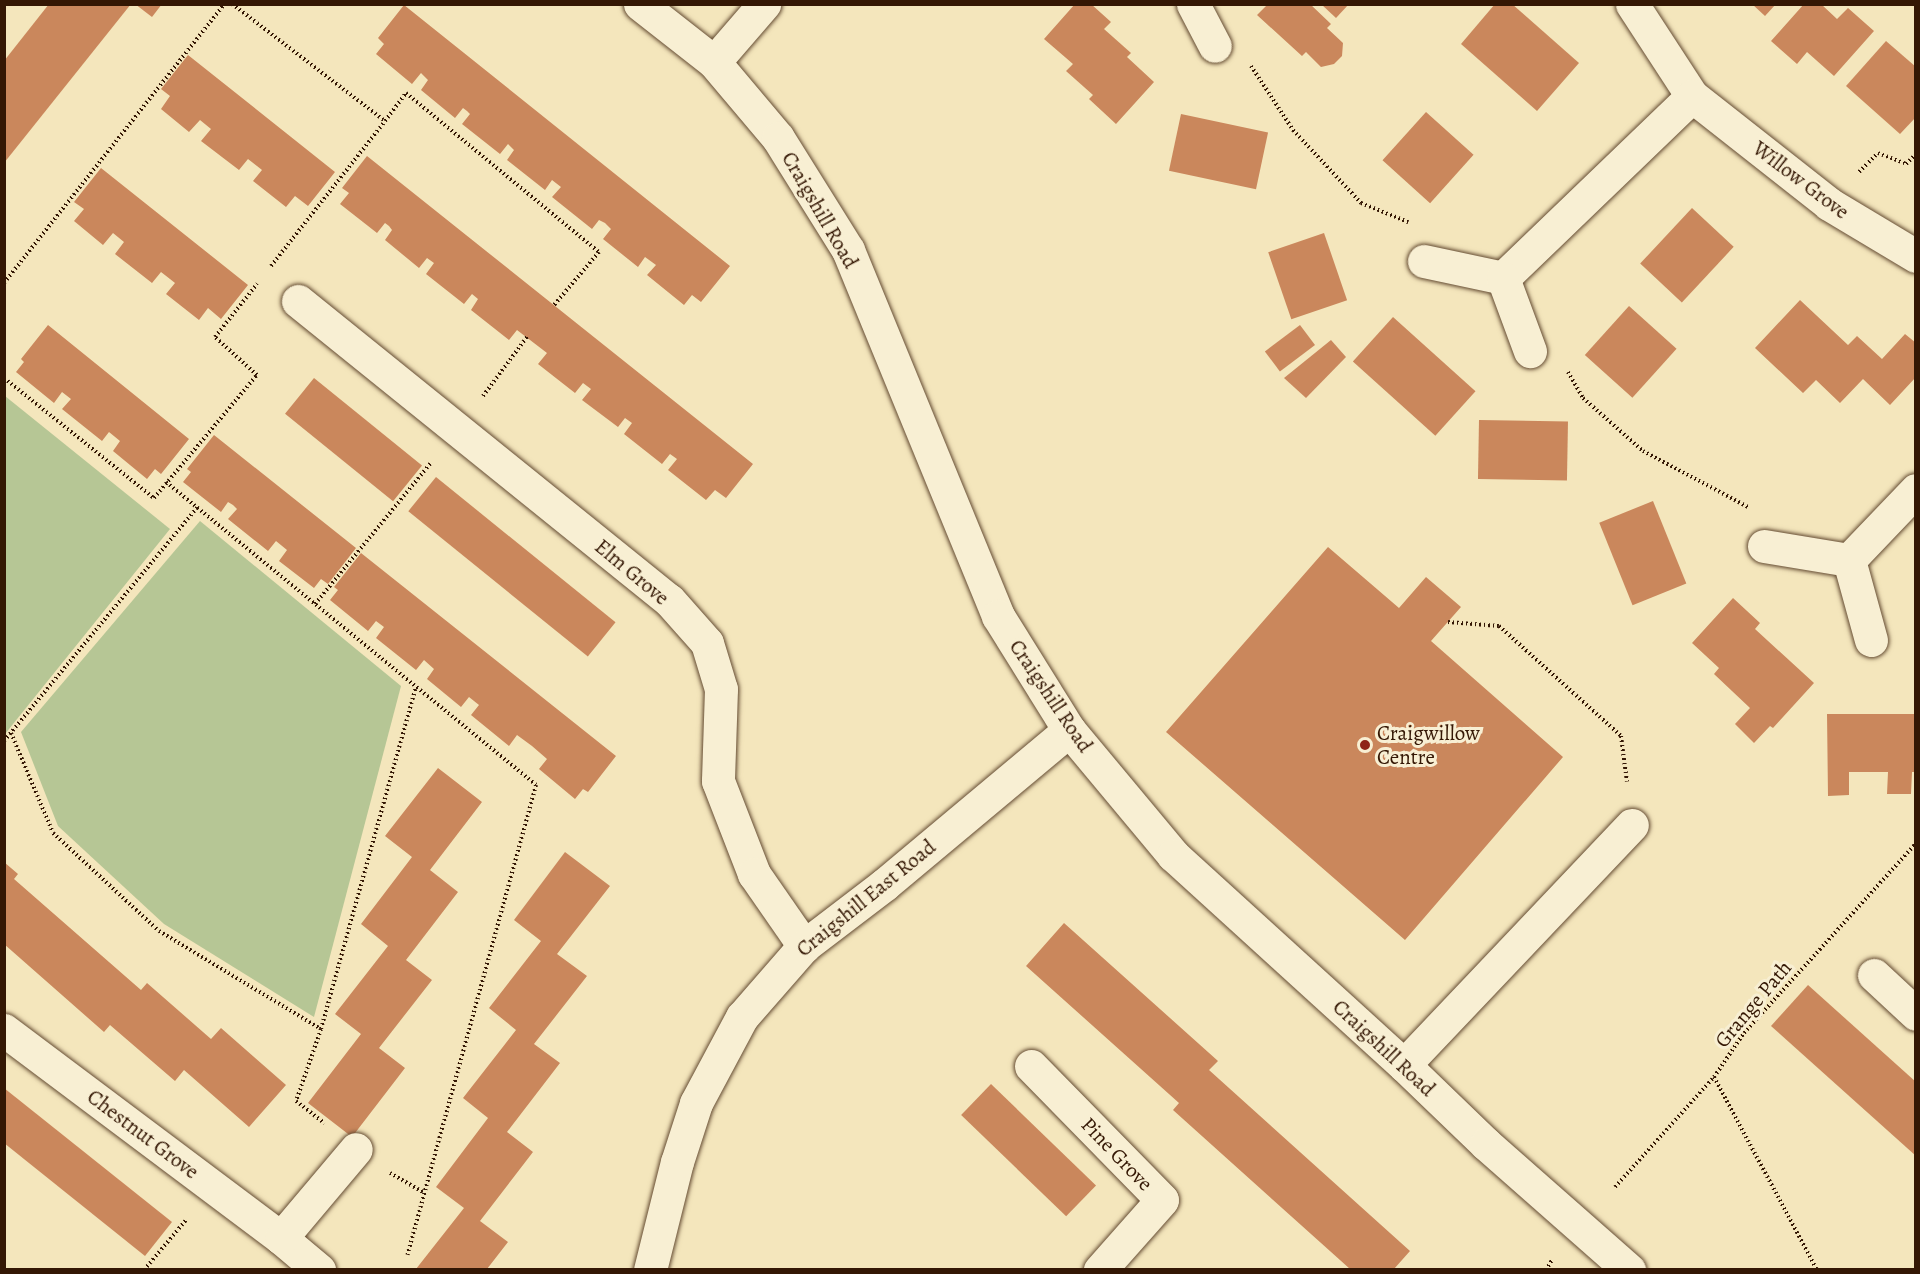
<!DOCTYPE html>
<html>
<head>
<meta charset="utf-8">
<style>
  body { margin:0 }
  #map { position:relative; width:1920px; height:1274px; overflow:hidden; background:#f4e6bc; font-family:Alegreya,serif }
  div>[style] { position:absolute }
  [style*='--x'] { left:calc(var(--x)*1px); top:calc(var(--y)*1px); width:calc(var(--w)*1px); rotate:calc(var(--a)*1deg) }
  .green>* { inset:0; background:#b6c695 }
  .building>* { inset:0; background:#ca875c; transform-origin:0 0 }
  .path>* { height:4px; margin-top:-2px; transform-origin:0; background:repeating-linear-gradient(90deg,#341704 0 1.5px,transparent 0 4.5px) }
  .roads { filter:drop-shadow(0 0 2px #644b32) drop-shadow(0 0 2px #644b32) }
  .minor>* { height:33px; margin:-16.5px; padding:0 16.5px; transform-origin:16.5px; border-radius:16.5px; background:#f8efd3 }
  .dots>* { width:16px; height:16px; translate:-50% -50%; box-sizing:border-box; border:3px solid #f8efd3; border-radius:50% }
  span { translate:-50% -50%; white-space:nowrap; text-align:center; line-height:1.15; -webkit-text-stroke:6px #f8efd3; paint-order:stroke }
  .street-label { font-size:21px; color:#341704 }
  .poi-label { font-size:21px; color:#341704 }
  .left { translate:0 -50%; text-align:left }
  .frame { position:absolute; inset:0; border:6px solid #341704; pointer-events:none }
</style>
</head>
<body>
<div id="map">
  <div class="green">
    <i style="clip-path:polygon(5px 396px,170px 529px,5px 734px)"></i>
    <i style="clip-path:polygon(200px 521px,401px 686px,314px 1017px,164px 924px,58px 826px,21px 732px)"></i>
  </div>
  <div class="building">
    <i style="clip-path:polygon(49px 4px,131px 4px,4px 163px,4px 61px)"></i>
    <i style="clip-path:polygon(135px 4px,162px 4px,152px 17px)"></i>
    <i style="clip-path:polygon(1075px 4px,1091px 4px,1111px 22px,1104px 29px,1131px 53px,1127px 57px,1154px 82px,1116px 124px,1089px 99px,1093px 95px,1066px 71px,1073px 64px,1044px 39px)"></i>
    <i style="clip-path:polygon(1268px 4px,1310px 4px,1331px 24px,1327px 28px,1343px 43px,1342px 56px,1334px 64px,1321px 67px,1306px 52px,1302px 56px,1257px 15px)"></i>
    <i style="clip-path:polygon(1321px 4px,1349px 4px,1336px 18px)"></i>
    <i style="clip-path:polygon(1495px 4px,1512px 4px,1579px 63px,1537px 111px,1461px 44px)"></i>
    <i style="clip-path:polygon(1752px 4px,1776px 4px,1765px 16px)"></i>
    <i style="clip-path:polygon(1804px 4px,1821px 4px,1837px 19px,1848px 8px,1874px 31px,1834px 76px,1807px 52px,1797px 64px,1771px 41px)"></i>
    <i style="clip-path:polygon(404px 5px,730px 266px,701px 302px,692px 295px,684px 305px,647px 275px,656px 265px,645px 257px,638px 267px,603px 239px,611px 229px,605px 223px,599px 220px,592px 229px,552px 197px,561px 187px,552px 180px,545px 190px,507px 160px,514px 150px,508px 144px,500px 154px,462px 124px,470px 114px,467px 111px,463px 108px,455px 118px,421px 90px,428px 80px,421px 73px,412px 84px,376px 54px,384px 44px,378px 38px)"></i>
    <i style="clip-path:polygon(1886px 41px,1916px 67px,1916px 117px,1900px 134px,1846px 86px)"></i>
    <i style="clip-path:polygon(188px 55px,335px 172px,308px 206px,295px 196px,286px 207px,253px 181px,262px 170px,257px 166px,248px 159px,239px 170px,201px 141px,211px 129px,200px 120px,189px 132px,161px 109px,170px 96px,161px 89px)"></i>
    <i style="left:1426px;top:112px;width:64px;height:65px;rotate:42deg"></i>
    <i style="left:1181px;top:114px;width:89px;height:58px;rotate:12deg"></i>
    <i style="clip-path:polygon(367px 156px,753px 464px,726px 498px,715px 490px,706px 500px,668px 470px,677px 459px,670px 454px,662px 464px,624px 434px,632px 423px,625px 418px,618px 427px,582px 400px,591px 389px,583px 383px,575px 393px,538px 364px,547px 353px,517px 330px,509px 340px,471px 310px,478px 299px,472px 294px,464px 304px,426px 274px,434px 263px,427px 258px,419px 268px,385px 240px,392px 230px,389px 226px,385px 223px,377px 233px,340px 204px,349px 193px,342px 188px)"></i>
    <i style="clip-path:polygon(101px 168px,248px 285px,221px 319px,208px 308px,199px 320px,166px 294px,175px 283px,170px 279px,161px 272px,152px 283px,115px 254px,124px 242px,113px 233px,103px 245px,74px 221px,84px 209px,74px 202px)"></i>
    <i style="left:1692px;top:208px;width:57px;height:76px;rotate:43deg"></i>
    <i style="left:1324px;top:233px;width:71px;height:59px;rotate:71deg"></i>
    <i style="clip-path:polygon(1800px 300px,1848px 345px,1857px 336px,1882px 359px,1905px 334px,1916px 343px,1916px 377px,1890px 405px,1863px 379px,1840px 403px,1816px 380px,1803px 393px,1755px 348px)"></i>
    <i style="left:1629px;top:306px;width:64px;height:66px;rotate:42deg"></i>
    <i style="left:1393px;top:317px;width:111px;height:60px;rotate:42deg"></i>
    <i style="clip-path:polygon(48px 325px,189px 439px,161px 474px,155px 469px,147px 479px,113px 451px,120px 441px,109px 432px,102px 441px,62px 409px,71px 399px,62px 392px,54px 403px,16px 372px,24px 362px,21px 359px)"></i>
    <i style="left:1300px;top:325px;width:25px;height:44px;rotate:53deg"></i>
    <i style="clip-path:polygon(1331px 340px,1346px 357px,1306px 398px,1284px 378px)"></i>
    <i style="left:314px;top:378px;width:139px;height:46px;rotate:39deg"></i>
    <i style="left:1479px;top:420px;width:89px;height:59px;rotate:1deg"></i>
    <i style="clip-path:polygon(214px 435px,356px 548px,328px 584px,321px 579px,314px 588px,279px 561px,287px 550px,276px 541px,268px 551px,228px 519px,237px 509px,233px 505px,228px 502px,221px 512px,183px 482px,191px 472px,187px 469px)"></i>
    <i style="left:436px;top:477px;width:231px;height:44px;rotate:39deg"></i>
    <i style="left:1653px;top:501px;width:89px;height:58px;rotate:68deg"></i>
    <i style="clip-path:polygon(1328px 547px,1399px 608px,1426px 577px,1461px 607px,1431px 641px,1563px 757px,1405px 940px,1166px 732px)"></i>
    <i style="clip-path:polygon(361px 553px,616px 756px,588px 792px,583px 789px,575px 799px,539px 769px,547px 759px,532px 746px,517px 735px,509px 746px,471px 715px,479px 705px,469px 697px,461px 707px,427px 679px,434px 669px,424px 660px,416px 670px,376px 638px,384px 627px,376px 621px,368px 631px,330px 600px,338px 590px,334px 587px)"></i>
    <i style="clip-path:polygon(1733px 598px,1760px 623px,1755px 629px,1814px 683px,1773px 728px,1770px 726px,1754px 743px,1735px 724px,1750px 708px,1714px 674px,1719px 668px,1692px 643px)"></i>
    <i style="clip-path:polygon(1827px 714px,1916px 714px,1916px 772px,1912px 772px,1911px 794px,1887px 794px,1888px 772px,1849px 772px,1849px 795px,1828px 796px)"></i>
    <i style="clip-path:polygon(438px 768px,482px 802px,430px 870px,458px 892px,406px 960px,432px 980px,379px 1048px,405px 1068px,352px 1137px,308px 1103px,361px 1034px,335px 1014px,388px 946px,361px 924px,412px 857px,385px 836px)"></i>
    <i style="clip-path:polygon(565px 852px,610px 886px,557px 954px,587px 976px,534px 1044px,560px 1063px,507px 1132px,533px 1152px,480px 1221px,508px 1242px,487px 1269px,416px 1269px,464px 1208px,436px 1187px,488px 1118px,463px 1098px,516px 1030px,489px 1008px,541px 941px,514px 920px)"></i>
    <i style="clip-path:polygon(4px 862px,18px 874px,14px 879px,141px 990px,147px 983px,211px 1039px,221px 1028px,286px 1085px,249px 1127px,184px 1070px,175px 1081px,110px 1025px,104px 1032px,4px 944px)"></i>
    <i style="clip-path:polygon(1064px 923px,1218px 1061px,1209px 1070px,1410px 1251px,1394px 1269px,1350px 1269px,1173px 1110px,1179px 1103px,1026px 966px)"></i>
    <i style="clip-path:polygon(1808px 985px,1916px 1082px,1916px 1156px,1771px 1026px)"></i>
    <i style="left:991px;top:1084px;width:146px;height:43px;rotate:44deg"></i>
    <i style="clip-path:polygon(4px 1088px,172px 1222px,145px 1256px,4px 1143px)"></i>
  </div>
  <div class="path">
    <i style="--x:232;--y:4;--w:193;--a:37.4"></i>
    <i style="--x:385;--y:121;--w:35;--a:-53"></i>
    <i style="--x:406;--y:93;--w:250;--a:39.5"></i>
    <i style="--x:599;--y:252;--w:70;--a:130.3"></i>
    <i style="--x:1251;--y:66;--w:77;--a:56.7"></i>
    <i style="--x:1293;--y:130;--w:100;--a:47"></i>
    <i style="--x:1361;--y:203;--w:51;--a:22"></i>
    <i style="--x:1859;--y:172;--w:27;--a:-45"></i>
    <i style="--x:1878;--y:153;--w:30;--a:21"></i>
    <i style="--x:1906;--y:164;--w:14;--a:-45"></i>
    <i style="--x:271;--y:266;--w:184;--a:-51.8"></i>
    <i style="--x:4;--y:283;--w:355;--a:-51.7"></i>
    <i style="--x:1568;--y:372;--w:30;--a:60"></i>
    <i style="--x:1583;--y:398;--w:80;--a:41.5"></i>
    <i style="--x:1643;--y:451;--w:119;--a:28.1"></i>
    <i style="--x:4;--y:378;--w:192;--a:38.7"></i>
    <i style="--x:154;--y:498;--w:160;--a:-50.1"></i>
    <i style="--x:257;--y:375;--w:57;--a:-137.9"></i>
    <i style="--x:215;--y:337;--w:68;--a:-51.6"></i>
    <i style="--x:483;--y:396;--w:74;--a:-53.3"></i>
    <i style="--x:166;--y:482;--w:478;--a:39.3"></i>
    <i style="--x:536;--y:785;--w:487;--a:105.3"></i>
    <i style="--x:315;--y:604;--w:183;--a:-50.6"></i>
    <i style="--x:1448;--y:622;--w:51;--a:4.5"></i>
    <i style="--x:1499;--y:626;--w:164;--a:42"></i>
    <i style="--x:1621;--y:736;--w:46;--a:82.6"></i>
    <i style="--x:11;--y:733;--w:108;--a:67.2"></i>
    <i style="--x:53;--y:833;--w:144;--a:42.8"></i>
    <i style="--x:159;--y:931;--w:189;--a:31.2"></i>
    <i style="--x:321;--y:1029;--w:76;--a:109.1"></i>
    <i style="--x:296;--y:1101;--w:36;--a:38"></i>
    <i style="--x:4;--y:741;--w:303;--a:-50.4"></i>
    <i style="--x:321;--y:1029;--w:355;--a:-74.5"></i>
    <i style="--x:1714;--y:1077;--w:219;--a:61.9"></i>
    <i style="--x:390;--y:1173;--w:39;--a:30"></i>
    <i style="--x:1615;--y:1187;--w:148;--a:-48"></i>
    <i style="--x:1714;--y:1077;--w:53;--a:-55.7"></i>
    <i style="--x:1744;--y:1033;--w:256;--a:-47.8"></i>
    <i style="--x:144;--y:1270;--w:65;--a:-50"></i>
    <i style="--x:1546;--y:1270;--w:12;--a:-59"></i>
  </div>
  <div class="roads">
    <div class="minor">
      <i style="--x:640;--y:4;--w:94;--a:38.1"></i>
      <i style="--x:714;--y:62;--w:99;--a:49.9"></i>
      <i style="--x:778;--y:138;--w:132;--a:58"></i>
      <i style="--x:848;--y:250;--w:396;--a:67.7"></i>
      <i style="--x:998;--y:616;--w:134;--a:58.1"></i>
      <i style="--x:1069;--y:730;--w:163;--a:50.2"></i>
      <i style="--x:1173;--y:855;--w:312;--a:42.3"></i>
      <i style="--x:1404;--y:1065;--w:114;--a:43.9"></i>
      <i style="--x:1486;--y:1144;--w:191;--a:41.4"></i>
      <i style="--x:1193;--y:4;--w:47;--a:62.4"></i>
      <i style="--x:1632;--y:4;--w:110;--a:56.9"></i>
      <i style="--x:1692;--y:96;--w:174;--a:38.2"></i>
      <i style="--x:1829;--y:204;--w:101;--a:30.9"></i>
      <i style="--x:714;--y:62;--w:77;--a:-49.2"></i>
      <i style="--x:1424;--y:261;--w:81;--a:12.1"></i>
      <i style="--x:1503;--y:278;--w:262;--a:-43.9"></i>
      <i style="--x:1503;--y:278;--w:78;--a:69.7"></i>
      <i style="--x:298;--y:301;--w:476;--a:38.9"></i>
      <i style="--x:669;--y:600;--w:57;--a:48.5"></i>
      <i style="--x:707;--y:643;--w:48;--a:73.1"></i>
      <i style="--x:721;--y:689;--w:92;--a:91.9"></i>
      <i style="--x:718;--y:781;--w:100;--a:68.8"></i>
      <i style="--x:754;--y:874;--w:88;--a:55.2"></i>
      <i style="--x:1764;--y:546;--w:86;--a:9.4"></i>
      <i style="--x:1849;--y:560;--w:97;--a:-46.3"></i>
      <i style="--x:1849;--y:560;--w:83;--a:74.6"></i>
      <i style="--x:1874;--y:975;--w:57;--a:42.9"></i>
      <i style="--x:4;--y:1030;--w:346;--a:36.9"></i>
      <i style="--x:281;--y:1238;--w:50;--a:40.1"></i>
      <i style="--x:1404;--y:1065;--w:331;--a:-46.5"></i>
      <i style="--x:1031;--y:1066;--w:187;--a:45.6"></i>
      <i style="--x:1162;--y:1200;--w:94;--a:131.5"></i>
      <i style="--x:281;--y:1238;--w:116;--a:-49.9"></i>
      <i style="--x:650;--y:1270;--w:111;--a:-76"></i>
      <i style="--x:677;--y:1162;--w:62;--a:-72.1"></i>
      <i style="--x:696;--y:1103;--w:98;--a:-61.9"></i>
      <i style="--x:742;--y:1017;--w:94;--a:-48.9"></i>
      <i style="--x:804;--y:946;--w:102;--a:-37.4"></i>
      <i style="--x:885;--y:884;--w:240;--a:-39.9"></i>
    </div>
  </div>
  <div class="dots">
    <i style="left:1365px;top:745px;background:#8f2418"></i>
  </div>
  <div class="street-label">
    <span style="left:1801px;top:180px;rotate:37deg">Willow Grove</span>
    <span style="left:820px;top:210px;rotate:60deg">Craigshill Road</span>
    <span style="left:632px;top:572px;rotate:40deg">Elm Grove</span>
    <span style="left:1051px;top:696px;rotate:56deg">Craigshill Road</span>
    <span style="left:866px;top:898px;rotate:-39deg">Craigshill East Road</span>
    <span style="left:1753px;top:1004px;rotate:-50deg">Grange Path</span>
    <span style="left:1384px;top:1048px;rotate:43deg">Craigshill Road</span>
    <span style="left:143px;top:1134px;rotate:37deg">Chestnut Grove</span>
    <span style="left:1117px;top:1154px;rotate:46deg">Pine Grove</span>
  </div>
  <div class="poi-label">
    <span class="left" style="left:1377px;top:745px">Craigwillow<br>Centre</span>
  </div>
  <div class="frame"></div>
</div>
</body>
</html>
